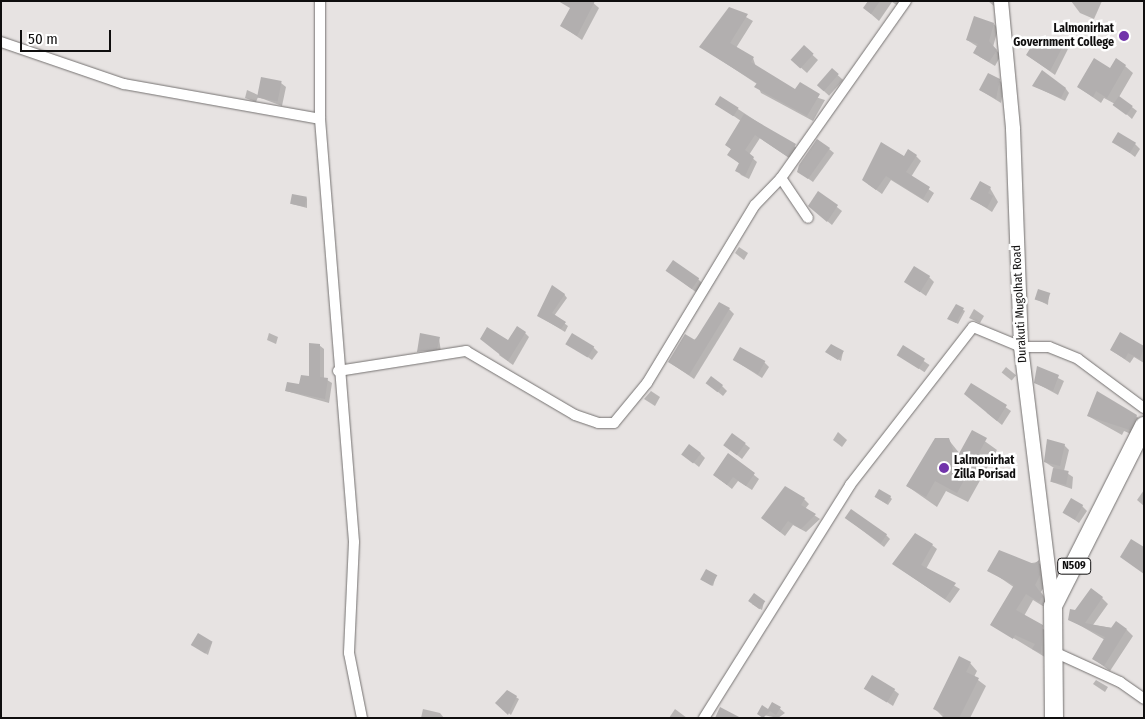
<!DOCTYPE html>
<html>
<head>
<meta charset="utf-8">
<style>
  body { margin:0 }
  #map { position:relative; width:1145px; height:719px; overflow:hidden; background:#e7e3e2; font-family:"Fira Sans Condensed",sans-serif }
  div>[style] { position:absolute }
  [style*='--x'] { left:calc(var(--x)*1px); top:calc(var(--y)*1px); width:calc(var(--w)*1px); rotate:calc(var(--a)*1deg) }
  .shadow>* { inset:0; background:#0003; transform-origin:0 0 }
  .building>* { inset:0; background:#b2afaf; transform-origin:0 0 }
  .roads { filter:drop-shadow(0 0 1px #757271) drop-shadow(0 0 1px #757271) }
  .street>* { height:10px; margin:-5px; padding:0 5px; transform-origin:5px; border-radius:5px; background:#fff }
  .secondary>* { height:14px; margin:-7px; padding:0 7px; transform-origin:7px; border-radius:7px; background:#fff }
  .highway>* { height:18px; margin:-9px; padding:0 9px; transform-origin:9px; border-radius:9px; background:#fff }
  .dots>* { width:14px; height:14px; translate:-50% -50%; box-sizing:border-box; border:2px solid #fff; border-radius:50% }
  span { translate:-50% -50%; white-space:nowrap; text-align:center; line-height:1.15; -webkit-text-stroke:5px #fff; paint-order:stroke }
  .shield-label span { padding:1px 4px; background:#fff; border:1px solid; border-radius:4px; -webkit-text-stroke-width:0 }
  .shield-label { font-size:11px; color:#0f0e0e; font-weight:700 }
  .poi-label { font-size:12px; color:#0f0e0e; font-weight:700 }
  .right { translate:-100% -50%; text-align:right }
  .left { translate:0 -50%; text-align:left }
  .street-label { font-size:12px; color:#0f0e0e }
  .frame { position:absolute; inset:0; border:2px solid #0f0e0e; pointer-events:none }
  .scale { position:absolute; left:20px; top:30px; width:91px; height:22px; box-sizing:border-box; border:2px solid #0f0e0e; border-top:0; padding-left:6px; font-size:15px; line-height:18px; white-space:nowrap; color:#0f0e0e; -webkit-text-stroke:4px #fff; paint-order:stroke }
</style>
</head>
<body>
<div id="map">
  <div class="shadow">
    <i style="clip-path:polygon(591px 1px,599px 8px,582px 40px,562px 26px)"></i>
    <i style="clip-path:polygon(869px 1px,908px 1px,903px 9px,892px 2px,879px 21px,864px 8px)"></i>
    <i style="clip-path:polygon(988px 1px,995px 1px,994px 6px)"></i>
    <i style="clip-path:polygon(1071px 1px,1102px 1px,1094px 19px,1080px 13px)"></i>
    <i style="clip-path:polygon(730px 8px,753px 21px,736px 48px,753px 58px,756px 67px,796px 91px,825px 100px,813px 121px,761px 93px,757px 84px,701px 47px)"></i>
    <i style="clip-path:polygon(994px 24px,998px 29px,993px 47px,1001px 55px,995px 66px,980px 57px,975px 52px,978px 47px,967px 40px)"></i>
    <i style="clip-path:polygon(1063px 45px,1068px 49px,1055px 75px,1027px 55px)"></i>
    <i style="clip-path:polygon(804px 47px,818px 60px,807px 73px,798px 65px)"></i>
    <i style="clip-path:polygon(1125px 66px,1133px 73px,1119px 97px,1137px 111px,1132px 119px,1115px 104px,1104px 98px,1101px 103px,1078px 87px)"></i>
    <i style="left:832px;top:70px;width:15px;height:21px;rotate:42deg"></i>
    <i style="clip-path:polygon(999px 80px,1004px 85px,1001px 103px,980px 90px)"></i>
    <i style="clip-path:polygon(281px 83px,286px 87px,282px 106px,258px 97px,256px 102px,245px 98px,247px 90px,258px 95px)"></i>
    <i style="clip-path:polygon(1034px 86px,1066px 89px,1069px 93px,1065px 101px)"></i>
    <i style="clip-path:polygon(716px 104px,738px 109px,800px 150px,792px 160px,760px 138px,749px 155px,757px 162px,749px 179px,741px 175px,737px 170px,740px 164px,729px 155px,732px 150px,726px 145px,741px 121px)"></i>
    <i style="clip-path:polygon(818px 140px,834px 153px,813px 182px,799px 172px)"></i>
    <i style="clip-path:polygon(1114px 141px,1135px 144px,1140px 149px,1135px 157px)"></i>
    <i style="clip-path:polygon(916px 156px,921px 161px,911px 177px,934px 193px,928px 203px,891px 180px,882px 194px,868px 184px,905px 158px)"></i>
    <i style="clip-path:polygon(990px 188px,998px 202px,992px 212px,972px 199px)"></i>
    <i style="clip-path:polygon(819px 193px,842px 211px,832px 225px,815px 211px)"></i>
    <i style="clip-path:polygon(307px 198px,307px 208px,292px 204px)"></i>
    <i style="clip-path:polygon(739px 247px,748px 253px,744px 260px,735px 253px)"></i>
    <i style="clip-path:polygon(668px 271px,698px 279px,703px 284px,697px 293px)"></i>
    <i style="clip-path:polygon(929px 277px,934px 282px,926px 296px,905px 281px)"></i>
    <i style="clip-path:polygon(564px 294px,567px 298px,554px 316px,568px 326px,565px 332px,539px 316px)"></i>
    <i style="clip-path:polygon(1049px 294px,1048px 305px,1036px 299px)"></i>
    <i style="clip-path:polygon(957px 306px,965px 311px,958px 324px,951px 320px)"></i>
    <i style="clip-path:polygon(729px 309px,734px 314px,694px 379px,669px 362px)"></i>
    <i style="clip-path:polygon(974px 309px,984px 316px,980px 323px,969px 318px)"></i>
    <i style="clip-path:polygon(269px 333px,278px 337px,276px 344px,267px 340px)"></i>
    <i style="clip-path:polygon(525px 333px,529px 337px,513px 365px,499px 355px,508px 342px)"></i>
    <i style="clip-path:polygon(1121px 334px,1144px 348px,1144px 363px,1134px 357px,1130px 363px,1111px 350px)"></i>
    <i style="clip-path:polygon(439px 338px,441px 352px,418px 351px)"></i>
    <i style="clip-path:polygon(568px 343px,593px 347px,598px 352px,592px 360px)"></i>
    <i style="clip-path:polygon(319px 345px,324px 349px,324px 378px,332px 383px,329px 403px,286px 391px,310px 378px)"></i>
    <i style="left:903px;top:347px;width:32px;height:9px;rotate:34deg"></i>
    <i style="clip-path:polygon(843px 352px,841px 361px,829px 354px)"></i>
    <i style="clip-path:polygon(734px 360px,764px 362px,769px 367px,762px 378px)"></i>
    <i style="left:1006px;top:367px;width:13px;height:7px;rotate:39deg"></i>
    <i style="clip-path:polygon(1038px 368px,1064px 381px,1058px 395px,1036px 383px)"></i>
    <i style="clip-path:polygon(707px 383px,722px 386px,727px 391px,723px 396px)"></i>
    <i style="clip-path:polygon(972px 384px,1011px 411px,1002px 425px,987px 413px)"></i>
    <i style="clip-path:polygon(651px 391px,660px 397px,655px 406px,644px 399px)"></i>
    <i style="clip-path:polygon(1088px 416px,1136px 416px,1144px 423px,1138px 437px,1124px 431px,1122px 435px)"></i>
    <i style="clip-path:polygon(838px 432px,847px 440px,842px 447px,833px 440px)"></i>
    <i style="clip-path:polygon(972px 432px,997px 450px,968px 502px,946px 491px,937px 507px,907px 486px,948px 439px,960px 454px)"></i>
    <i style="clip-path:polygon(745px 444px,750px 448px,742px 459px,724px 445px)"></i>
    <i style="clip-path:polygon(1064px 445px,1069px 450px,1064px 471px,1073px 477px,1072px 489px,1052px 482px,1054px 468px,1045px 462px)"></i>
    <i style="clip-path:polygon(700px 453px,705px 458px,699px 467px,684px 455px)"></i>
    <i style="clip-path:polygon(729px 455px,759px 479px,752px 490px,738px 481px,732px 489px,714px 475px)"></i>
    <i style="clip-path:polygon(1144px 490px,1144px 506px,1137px 500px)"></i>
    <i style="clip-path:polygon(875px 497px,890px 497px,892px 499px,888px 505px)"></i>
    <i style="clip-path:polygon(804px 499px,809px 504px,805px 509px,820px 519px,806px 532px,793px 525px,785px 536px,762px 518px)"></i>
    <i style="clip-path:polygon(1082px 506px,1087px 511px,1079px 523px,1064px 512px)"></i>
    <i style="clip-path:polygon(846px 518px,886px 535px,890px 539px,884px 547px)"></i>
    <i style="clip-path:polygon(932px 545px,937px 549px,926px 569px,960px 589px,950px 603px,899px 568px)"></i>
    <i style="clip-path:polygon(1038px 562px,1045px 569px,1047px 582px,1041px 592px,1049px 604px,1046px 608px,1033px 600px,1024px 616px,1049px 633px,1048px 659px,992px 625px,1015px 588px,989px 570px)"></i>
    <i style="clip-path:polygon(716px 576px,713px 586px,704px 581px)"></i>
    <i style="clip-path:polygon(1102px 598px,1108px 604px,1093px 625px,1127px 630px,1133px 636px,1110px 671px,1094px 659px,1105px 640px,1069px 619px)"></i>
    <i style="clip-path:polygon(764px 602px,762px 610px,752px 604px)"></i>
    <i style="clip-path:polygon(212px 643px,208px 655px,193px 645px)"></i>
    <i style="clip-path:polygon(970px 663px,977px 671px,974px 677px,986px 686px,970px 718px,944px 718px,935px 709px)"></i>
    <i style="clip-path:polygon(1096px 680px,1108px 687px,1105px 692px,1093px 684px)"></i>
    <i style="clip-path:polygon(866px 688px,894px 690px,899px 694px,893px 706px)"></i>
    <i style="clip-path:polygon(507px 692px,519px 699px,511px 715px,497px 703px)"></i>
    <i style="clip-path:polygon(773px 703px,785px 713px,778px 718px,758px 714px,768px 711px)"></i>
    <i style="clip-path:polygon(423px 709px,440px 713px,444px 718px,421px 718px)"></i>
    <i style="clip-path:polygon(675px 709px,687px 718px,669px 718px)"></i>
  </div>
  <div class="building">
    <i style="clip-path:polygon(558px 1px,595px 1px,577px 36px,560px 26px,570px 8px)"></i>
    <i style="clip-path:polygon(868px 1px,880px 1px,871px 14px,863px 8px)"></i>
    <i style="clip-path:polygon(729px 7px,748px 14px,730px 43px,754px 57px,751px 62px,795px 89px,800px 82px,820px 94px,807px 116px,754px 87px,757px 83px,699px 47px)"></i>
    <i style="clip-path:polygon(974px 16px,994px 23px,989px 41px,997px 50px,989px 62px,973px 53px,978px 44px,966px 40px)"></i>
    <i style="clip-path:polygon(1054px 38px,1064px 44px,1050px 71px,1026px 55px,1036px 39px,1049px 48px)"></i>
    <i style="left:804px;top:45px;width:13px;height:20px;rotate:42deg"></i>
    <i style="clip-path:polygon(1094px 58px,1110px 68px,1116px 58px,1126px 65px,1107px 98px,1096px 91px,1093px 97px,1077px 87px)"></i>
    <i style="left:832px;top:68px;width:9px;height:23px;rotate:41deg"></i>
    <i style="clip-path:polygon(1042px 70px,1066px 88px,1061px 98px,1032px 86px)"></i>
    <i style="clip-path:polygon(988px 73px,1000px 79px,996px 99px,979px 90px)"></i>
    <i style="left:261px;top:77px;width:21px;height:21px;rotate:11deg"></i>
    <i style="left:720px;top:96px;width:22px;height:10px;rotate:32deg"></i>
    <i style="left:1119px;top:96px;width:17px;height:11px;rotate:36deg"></i>
    <i style="clip-path:polygon(744px 114px,796px 144px,788px 157px,755px 135px,745px 150px,754px 157px,745px 176px,735px 171px,739px 163px,727px 155px,731px 149px,725px 145px)"></i>
    <i style="left:1118px;top:132px;width:21px;height:12px;rotate:31deg"></i>
    <i style="clip-path:polygon(817px 139px,830px 148px,808px 179px,797px 172px,799px 165px)"></i>
    <i style="clip-path:polygon(881px 142px,904px 156px,908px 149px,917px 155px,906px 172px,930px 187px,923px 199px,886px 176px,876px 190px,862px 180px)"></i>
    <i style="clip-path:polygon(980px 181px,991px 187px,988px 193px,993px 196px,987px 208px,970px 199px)"></i>
    <i style="clip-path:polygon(818px 191px,838px 205px,827px 222px,808px 206px)"></i>
    <i style="left:292px;top:194px;width:15px;height:10px;rotate:11deg"></i>
    <i style="left:673px;top:260px;width:32px;height:13px;rotate:35deg"></i>
    <i style="left:914px;top:266px;width:19px;height:19px;rotate:32deg"></i>
    <i style="clip-path:polygon(552px 285px,565px 294px,552px 313px,566px 322px,561px 329px,537px 316px)"></i>
    <i style="left:1038px;top:289px;width:13px;height:11px;rotate:18deg"></i>
    <i style="clip-path:polygon(719px 302px,730px 308px,689px 375px,668px 362px,685px 334px,695px 340px)"></i>
    <i style="clip-path:polygon(956px 304px,964px 308px,956px 323px,947px 319px)"></i>
    <i style="clip-path:polygon(517px 326px,526px 332px,508px 361px,480px 339px,487px 327px,508px 340px)"></i>
    <i style="clip-path:polygon(1120px 332px,1144px 346px,1140px 359px,1128px 353px,1125px 359px,1110px 350px)"></i>
    <i style="clip-path:polygon(420px 333px,440px 337px,437px 349px,417px 352px)"></i>
    <i style="left:572px;top:333px;width:26px;height:13px;rotate:31deg"></i>
    <i style="clip-path:polygon(309px 343px,320px 344px,320px 377px,328px 378px,325px 399px,285px 391px,287px 382px,299px 384px,301px 375px,309px 376px)"></i>
    <i style="clip-path:polygon(831px 344px,844px 351px,838px 360px,825px 352px)"></i>
    <i style="left:903px;top:345px;width:26px;height:12px;rotate:32deg"></i>
    <i style="left:740px;top:347px;width:29px;height:15px;rotate:29deg"></i>
    <i style="clip-path:polygon(1037px 366px,1059px 375px,1053px 391px,1034px 383px)"></i>
    <i style="left:711px;top:376px;width:15px;height:9px;rotate:37deg"></i>
    <i style="clip-path:polygon(971px 383px,1007px 405px,997px 421px,964px 394px)"></i>
    <i style="clip-path:polygon(1097px 391px,1137px 415px,1130px 430px,1087px 416px)"></i>
    <i style="clip-path:polygon(972px 430px,987px 438px,957px 493px,935px 481px,926px 497px,906px 486px,935px 438px,949px 438px,956px 459px)"></i>
    <i style="left:732px;top:433px;width:17px;height:15px;rotate:36deg"></i>
    <i style="clip-path:polygon(1047px 439px,1065px 444px,1060px 466px,1044px 462px)"></i>
    <i style="left:689px;top:444px;width:15px;height:13px;rotate:37deg"></i>
    <i style="clip-path:polygon(728px 453px,755px 473px,746px 486px,733px 477px,727px 485px,713px 475px)"></i>
    <i style="left:1053px;top:468px;width:16px;height:14px;rotate:11deg"></i>
    <i style="clip-path:polygon(785px 486px,805px 498px,801px 505px,816px 514px,801px 529px,788px 521px,780px 532px,761px 518px)"></i>
    <i style="left:879px;top:489px;width:14px;height:9px;rotate:30deg"></i>
    <i style="left:1071px;top:498px;width:14px;height:17px;rotate:30deg"></i>
    <i style="left:851px;top:509px;width:44px;height:11px;rotate:35deg"></i>
    <i style="clip-path:polygon(915px 533px,933px 544px,921px 565px,956px 583px,945px 599px,892px 564px)"></i>
    <i style="clip-path:polygon(1131px 539px,1144px 547px,1144px 574px,1120px 557px)"></i>
    <i style="clip-path:polygon(999px 550px,1034px 564px,1039px 560px,1040px 575px,1035px 585px,1043px 596px,1039px 602px,1026px 594px,1016px 610px,1043px 625px,1041px 653px,1032px 649px,1035px 644px,1015px 635px,1013px 639px,990px 625px,1014px 585px,987px 571px)"></i>
    <i style="left:706px;top:569px;width:13px;height:12px;rotate:29deg"></i>
    <i style="clip-path:polygon(1091px 588px,1103px 597px,1085px 623px,1111px 628px,1116px 621px,1127px 629px,1104px 666px,1092px 659px,1105px 637px,1068px 620px,1070px 609px,1075px 610px)"></i>
    <i style="left:754px;top:593px;width:14px;height:10px;rotate:36deg"></i>
    <i style="left:198px;top:633px;width:17px;height:14px;rotate:31deg"></i>
    <i style="clip-path:polygon(959px 656px,971px 662px,966px 672px,979px 678px,959px 718px,942px 718px,944px 714px,933px 709px)"></i>
    <i style="left:872px;top:675px;width:27px;height:16px;rotate:31deg"></i>
    <i style="clip-path:polygon(507px 690px,517px 696px,508px 715px,495px 703px)"></i>
    <i style="clip-path:polygon(772px 702px,781px 707px,776px 715px,770px 711px,763px 718px,757px 714px,762px 705px,768px 709px)"></i>
    <i style="clip-path:polygon(720px 707px,741px 718px,715px 718px)"></i>
  </div>
  <div class="roads">
    <div class="street">
      <i style="--x:320;--y:1;--w:118;--a:90"></i>
      <i style="--x:320;--y:119;--w:424;--a:85.4"></i>
      <i style="--x:354;--y:542;--w:111;--a:92.6"></i>
      <i style="--x:349;--y:653;--w:66;--a:78.7"></i>
      <i style="--x:1;--y:42;--w:130;--a:18.9"></i>
      <i style="--x:124;--y:84;--w:199;--a:10.1"></i>
      <i style="--x:781;--y:178;--w:48;--a:56"></i>
      <i style="--x:338;--y:371;--w:130;--a:-8.9"></i>
      <i style="--x:466;--y:351;--w:126;--a:30.4"></i>
      <i style="--x:575;--y:415;--w:24;--a:19"></i>
      <i style="--x:598;--y:423;--w:16;--a:0"></i>
      <i style="--x:614;--y:423;--w:52;--a:-50.5"></i>
      <i style="--x:647;--y:383;--w:208;--a:-58.8"></i>
      <i style="--x:755;--y:205;--w:37;--a:-46"></i>
      <i style="--x:781;--y:178;--w:217;--a:-54.8"></i>
      <i style="--x:1052;--y:651;--w:75;--a:24.5"></i>
      <i style="--x:1120;--y:682;--w:29;--a:35"></i>
      <i style="--x:704;--y:718;--w:275;--a:-57.9"></i>
      <i style="--x:850;--y:485;--w:200;--a:-52.1"></i>
      <i style="--x:973;--y:327;--w:52;--a:22.6"></i>
      <i style="--x:1021;--y:347;--w:28;--a:0"></i>
      <i style="--x:1049;--y:347;--w:31;--a:22"></i>
      <i style="--x:1078;--y:359;--w:82;--a:36.6"></i>
    </div>
    <div class="secondary">
      <i style="--x:1001;--y:1;--w:129;--a:84.6"></i>
      <i style="--x:1013;--y:129;--w:218;--a:87.9"></i>
      <i style="--x:1021;--y:347;--w:261;--a:83"></i>
    </div>
    <div class="highway">
      <i style="--x:1054;--y:718;--w:112;--a:-90.5"></i>
      <i style="--x:1053;--y:606;--w:202;--a:-63.2"></i>
    </div>
  </div>
  <div class="dots">
    <i style="left:1124px;top:36px;background:#7134aa"></i>
    <i style="left:944px;top:468px;background:#7134aa"></i>
  </div>
  <div class="shield-label">
    <span style="left:1074px;top:566px">N509</span>
  </div>
  <div class="poi-label">
    <span class="right" style="left:1114px;top:36px">Lalmonirhat<br>Government College</span>
    <span class="left" style="left:954px;top:468px">Lalmonirhat<br>Zilla Porisad</span>
  </div>
  <div class="street-label">
    <span style="left:1020px;top:304px;rotate:-93deg">Durakuti Mugolhat Road</span>
  </div>
  <div class="frame"></div>
  <div class="scale">50 m</div>
</div>
</body>
</html>
